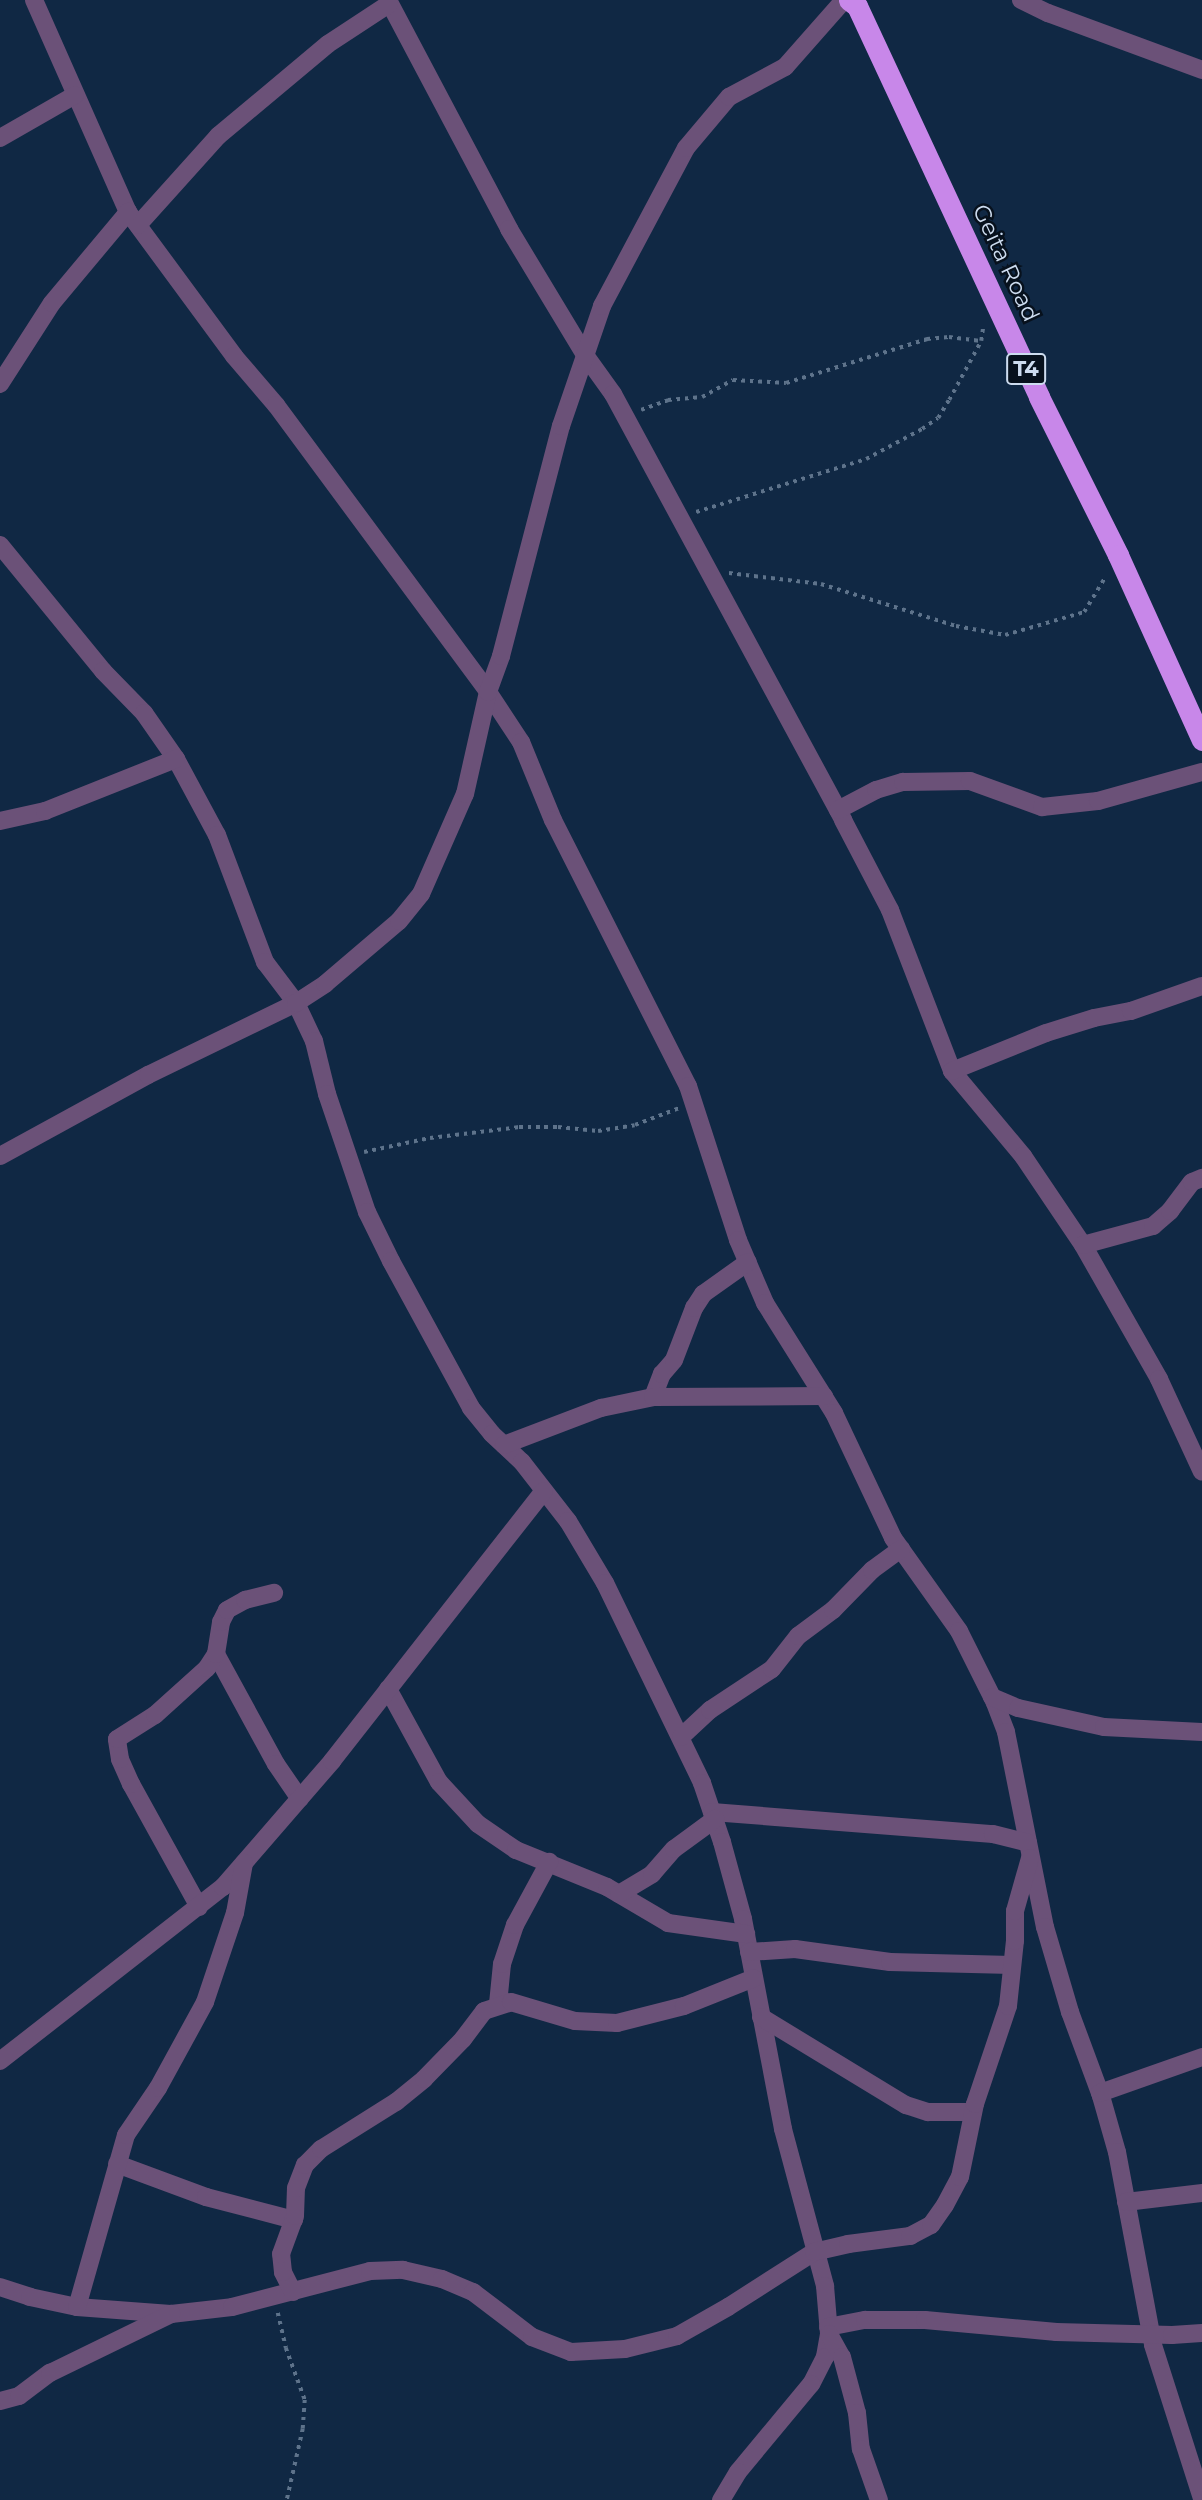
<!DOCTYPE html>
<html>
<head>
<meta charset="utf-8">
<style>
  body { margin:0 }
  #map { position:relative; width:1202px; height:2500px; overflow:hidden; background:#102844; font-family:Montserrat,sans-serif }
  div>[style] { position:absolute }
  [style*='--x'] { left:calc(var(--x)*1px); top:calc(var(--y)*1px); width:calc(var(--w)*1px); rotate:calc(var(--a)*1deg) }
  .path>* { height:3.5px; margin-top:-1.75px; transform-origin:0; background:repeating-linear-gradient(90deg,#5e738b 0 3.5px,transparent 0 8.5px) }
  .minor>* { height:18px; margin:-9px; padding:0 9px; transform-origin:9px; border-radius:9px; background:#6b5178 }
  .highway>* { height:21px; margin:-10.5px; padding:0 10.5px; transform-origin:10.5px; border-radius:10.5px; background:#c887e9 }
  span { translate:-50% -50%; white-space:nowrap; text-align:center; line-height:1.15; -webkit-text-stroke:5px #07111d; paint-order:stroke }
  .shield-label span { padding:2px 5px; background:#07111d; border:2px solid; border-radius:5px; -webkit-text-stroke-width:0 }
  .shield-label { font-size:21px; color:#cddcef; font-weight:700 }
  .street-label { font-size:23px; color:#cddcef }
</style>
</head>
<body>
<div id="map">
  <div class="path">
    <i style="--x:641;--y:410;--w:29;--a:-20"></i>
    <i style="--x:668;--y:400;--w:34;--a:-5"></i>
    <i style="--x:702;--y:397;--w:35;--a:-29"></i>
    <i style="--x:733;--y:380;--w:53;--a:3.2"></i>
    <i style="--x:786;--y:383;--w:148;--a:-17.3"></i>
    <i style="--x:927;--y:339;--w:22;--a:-5"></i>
    <i style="--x:949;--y:337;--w:32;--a:7"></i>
    <i style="--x:696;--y:512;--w:178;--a:-17.3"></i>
    <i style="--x:866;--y:459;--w:64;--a:-28.2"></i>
    <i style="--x:922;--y:429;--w:19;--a:-35"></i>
    <i style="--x:938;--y:418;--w:21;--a:-59"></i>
    <i style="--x:949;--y:400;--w:67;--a:-61.5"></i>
    <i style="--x:981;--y:341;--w:14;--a:-82"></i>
    <i style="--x:729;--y:573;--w:93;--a:6.8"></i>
    <i style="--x:821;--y:584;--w:141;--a:17.3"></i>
    <i style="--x:956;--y:626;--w:50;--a:10.4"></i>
    <i style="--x:1005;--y:635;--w:82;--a:-16.2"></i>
    <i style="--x:1084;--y:612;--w:42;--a:-58.6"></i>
    <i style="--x:364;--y:1152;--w:67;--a:-12"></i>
    <i style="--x:430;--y:1138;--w:90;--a:-7"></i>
    <i style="--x:519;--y:1127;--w:39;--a:0"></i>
    <i style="--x:558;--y:1127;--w:40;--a:5.7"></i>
    <i style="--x:598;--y:1131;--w:37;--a:-9"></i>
    <i style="--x:635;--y:1125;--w:47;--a:-21.1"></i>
    <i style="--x:278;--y:2313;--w:36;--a:77"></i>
    <i style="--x:286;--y:2348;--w:55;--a:69.9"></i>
    <i style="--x:305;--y:2400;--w:29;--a:94"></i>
    <i style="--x:303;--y:2429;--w:73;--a:102.7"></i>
  </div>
  <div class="minor">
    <i style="--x:34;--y:0;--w:232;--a:66.1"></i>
    <i style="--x:128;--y:212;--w:179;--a:53.6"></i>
    <i style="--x:234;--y:356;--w:65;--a:49.4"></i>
    <i style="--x:276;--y:405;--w:357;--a:53.5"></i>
    <i style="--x:488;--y:692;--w:60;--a:56.6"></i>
    <i style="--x:521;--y:742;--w:84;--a:67.7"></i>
    <i style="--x:553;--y:820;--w:298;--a:63.1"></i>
    <i style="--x:688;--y:1086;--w:162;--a:72"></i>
    <i style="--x:738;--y:1240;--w:69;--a:66.8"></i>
    <i style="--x:765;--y:1303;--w:130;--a:57.9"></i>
    <i style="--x:834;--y:1413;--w:138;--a:64.7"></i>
    <i style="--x:893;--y:1538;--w:114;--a:54.6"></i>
    <i style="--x:959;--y:1631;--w:80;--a:63.4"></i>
    <i style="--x:995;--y:1703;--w:31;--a:69"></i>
    <i style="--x:1006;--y:1732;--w:199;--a:78.7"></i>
    <i style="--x:1045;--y:1927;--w:89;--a:73.6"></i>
    <i style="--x:1070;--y:2012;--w:90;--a:69.7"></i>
    <i style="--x:1101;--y:2096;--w:58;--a:74.1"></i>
    <i style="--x:1117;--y:2152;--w:196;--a:79.4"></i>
    <i style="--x:1153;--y:2345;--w:162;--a:72.3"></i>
    <i style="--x:388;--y:0;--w:259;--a:62.1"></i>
    <i style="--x:509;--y:229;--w:147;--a:58.9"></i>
    <i style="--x:585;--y:355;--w:48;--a:54.3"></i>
    <i style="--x:613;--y:394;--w:484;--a:61.6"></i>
    <i style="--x:843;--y:820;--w:102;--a:62.4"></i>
    <i style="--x:890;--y:910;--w:173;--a:68.9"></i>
    <i style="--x:952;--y:1071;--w:111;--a:50.1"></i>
    <i style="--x:1023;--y:1156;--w:107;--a:56"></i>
    <i style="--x:1083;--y:1245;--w:154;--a:60.4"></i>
    <i style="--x:1159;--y:1379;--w:102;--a:65.2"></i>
    <i style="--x:1021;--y:0;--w:30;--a:26"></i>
    <i style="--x:1048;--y:13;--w:164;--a:20.3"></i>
    <i style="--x:0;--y:138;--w:86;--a:-29.8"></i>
    <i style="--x:138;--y:225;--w:120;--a:-48"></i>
    <i style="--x:218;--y:136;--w:143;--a:-39.9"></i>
    <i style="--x:328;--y:44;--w:73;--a:-33.3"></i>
    <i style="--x:0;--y:384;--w:96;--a:-57.3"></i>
    <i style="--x:52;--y:303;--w:119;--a:-50.1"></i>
    <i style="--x:0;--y:545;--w:163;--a:50.7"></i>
    <i style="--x:103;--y:671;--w:59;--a:45.7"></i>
    <i style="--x:144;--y:713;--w:56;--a:55.2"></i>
    <i style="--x:176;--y:759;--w:86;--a:61.7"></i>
    <i style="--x:217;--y:835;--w:136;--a:69.3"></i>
    <i style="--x:265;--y:962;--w:51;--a:52.9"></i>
    <i style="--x:296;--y:1003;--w:42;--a:64.7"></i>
    <i style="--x:314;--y:1041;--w:55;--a:76.2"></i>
    <i style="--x:327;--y:1094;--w:125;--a:71.3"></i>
    <i style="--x:367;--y:1212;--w:55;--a:63.9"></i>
    <i style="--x:391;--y:1261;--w:167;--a:61.4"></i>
    <i style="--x:471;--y:1408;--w:33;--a:51"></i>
    <i style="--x:492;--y:1434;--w:41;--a:43"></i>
    <i style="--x:522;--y:1462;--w:75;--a:52.1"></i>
    <i style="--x:568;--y:1521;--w:72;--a:59.2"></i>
    <i style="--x:605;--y:1583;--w:222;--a:64.1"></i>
    <i style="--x:702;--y:1783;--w:62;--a:71.3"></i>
    <i style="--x:722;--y:1842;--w:80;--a:74.7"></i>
    <i style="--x:743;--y:1919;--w:214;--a:79.2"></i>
    <i style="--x:783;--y:2129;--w:163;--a:75"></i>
    <i style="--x:825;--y:2286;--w:48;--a:85.2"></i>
    <i style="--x:829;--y:2334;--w:23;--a:100"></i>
    <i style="--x:825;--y:2357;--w:30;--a:117"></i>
    <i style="--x:811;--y:2384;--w:114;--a:129.7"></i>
    <i style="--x:738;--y:2472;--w:33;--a:121"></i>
    <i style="--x:838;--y:810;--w:43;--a:-27.8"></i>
    <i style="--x:876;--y:790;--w:28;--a:-17"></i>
    <i style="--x:903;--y:782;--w:67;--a:-0.9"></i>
    <i style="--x:970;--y:781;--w:77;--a:19.9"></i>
    <i style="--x:1042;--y:807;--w:56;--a:-6.1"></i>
    <i style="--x:1098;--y:801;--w:108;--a:-15.6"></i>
    <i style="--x:0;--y:821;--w:46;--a:-12.5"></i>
    <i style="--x:45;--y:811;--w:141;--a:-21.7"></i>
    <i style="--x:952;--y:1071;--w:101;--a:-22"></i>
    <i style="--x:1046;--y:1033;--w:50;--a:-17.4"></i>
    <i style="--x:1094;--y:1018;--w:38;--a:-11"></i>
    <i style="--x:1131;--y:1011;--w:75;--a:-19.4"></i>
    <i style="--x:0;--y:1156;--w:169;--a:-28.7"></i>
    <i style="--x:148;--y:1075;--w:165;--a:-25.9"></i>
    <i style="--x:296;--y:1003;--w:35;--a:-33"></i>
    <i style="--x:325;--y:984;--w:97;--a:-40.4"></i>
    <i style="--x:399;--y:921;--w:35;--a:-51"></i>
    <i style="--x:421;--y:894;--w:109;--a:-66.3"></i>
    <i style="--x:465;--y:794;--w:105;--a:-77.3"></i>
    <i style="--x:488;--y:692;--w:38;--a:-70"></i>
    <i style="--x:501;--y:656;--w:238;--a:-75.4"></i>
    <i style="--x:561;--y:426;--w:127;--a:-71.1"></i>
    <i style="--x:602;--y:306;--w:179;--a:-62"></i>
    <i style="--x:686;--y:148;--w:67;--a:-49.9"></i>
    <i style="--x:729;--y:97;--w:64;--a:-28.2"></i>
    <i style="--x:785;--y:67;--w:89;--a:-48.6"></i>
    <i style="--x:1083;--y:1245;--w:73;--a:-15.2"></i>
    <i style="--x:1153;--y:1226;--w:23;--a:-41"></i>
    <i style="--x:1170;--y:1211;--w:36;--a:-53"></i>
    <i style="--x:1192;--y:1182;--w:11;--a:-22"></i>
    <i style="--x:653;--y:1397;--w:25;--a:-69"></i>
    <i style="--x:662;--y:1374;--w:18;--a:-49"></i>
    <i style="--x:674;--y:1360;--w:56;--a:-69"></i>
    <i style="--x:694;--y:1308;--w:17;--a:-57"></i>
    <i style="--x:703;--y:1294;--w:55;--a:-35.4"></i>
    <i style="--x:504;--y:1445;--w:104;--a:-20.9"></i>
    <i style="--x:601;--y:1408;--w:53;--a:-11.9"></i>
    <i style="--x:653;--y:1397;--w:171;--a:-0.3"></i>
    <i style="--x:216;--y:1654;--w:125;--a:61.4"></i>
    <i style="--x:276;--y:1764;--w:42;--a:55.6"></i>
    <i style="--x:388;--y:1689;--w:106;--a:61.3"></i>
    <i style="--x:439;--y:1782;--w:57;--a:47.1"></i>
    <i style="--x:478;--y:1824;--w:46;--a:34.4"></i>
    <i style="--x:516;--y:1850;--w:98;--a:22.1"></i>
    <i style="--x:607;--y:1887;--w:71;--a:30.5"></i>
    <i style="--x:668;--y:1923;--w:79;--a:8"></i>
    <i style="--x:992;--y:1697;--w:28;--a:23"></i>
    <i style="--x:1018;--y:1708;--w:88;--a:12.5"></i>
    <i style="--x:1104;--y:1727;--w:98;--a:2.9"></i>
    <i style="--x:681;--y:1737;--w:40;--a:-43"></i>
    <i style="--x:710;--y:1710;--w:74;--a:-33.5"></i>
    <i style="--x:772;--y:1669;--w:42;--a:-51.8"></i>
    <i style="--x:798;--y:1636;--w:44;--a:-36.6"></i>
    <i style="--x:833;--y:1610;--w:56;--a:-45.7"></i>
    <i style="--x:872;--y:1570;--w:36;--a:-36"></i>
    <i style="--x:712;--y:1812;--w:282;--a:4.5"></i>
    <i style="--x:993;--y:1834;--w:36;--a:14"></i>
    <i style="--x:619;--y:1894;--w:39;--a:-31"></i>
    <i style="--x:652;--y:1874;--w:33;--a:-49"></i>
    <i style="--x:674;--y:1849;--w:51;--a:-36.2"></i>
    <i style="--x:199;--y:1907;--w:141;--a:-118.9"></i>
    <i style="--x:131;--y:1784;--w:27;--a:-114"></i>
    <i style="--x:120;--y:1759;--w:20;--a:-99"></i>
    <i style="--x:117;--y:1739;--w:45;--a:-32.3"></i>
    <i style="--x:155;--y:1715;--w:70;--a:-42.1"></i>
    <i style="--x:207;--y:1668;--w:17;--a:-57"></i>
    <i style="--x:216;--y:1654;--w:32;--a:-81"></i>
    <i style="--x:221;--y:1622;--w:13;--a:-63"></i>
    <i style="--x:227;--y:1610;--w:21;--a:-29"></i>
    <i style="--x:245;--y:1600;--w:30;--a:-14"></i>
    <i style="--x:749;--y:1952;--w:46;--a:-3.7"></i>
    <i style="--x:795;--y:1949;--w:96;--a:7.8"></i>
    <i style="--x:890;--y:1962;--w:122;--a:1.4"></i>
    <i style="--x:498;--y:2004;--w:40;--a:-84.3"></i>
    <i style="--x:502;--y:1964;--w:41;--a:-71.6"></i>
    <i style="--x:515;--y:1925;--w:72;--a:-61.6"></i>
    <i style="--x:761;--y:2017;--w:170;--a:31.3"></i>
    <i style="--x:906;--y:2105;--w:23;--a:18"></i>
    <i style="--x:928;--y:2112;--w:45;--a:0"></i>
    <i style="--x:0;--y:2061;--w:283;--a:-38"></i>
    <i style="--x:223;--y:1887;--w:167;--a:-49.1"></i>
    <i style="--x:332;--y:1761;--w:343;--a:-51.9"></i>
    <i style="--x:1100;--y:2093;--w:108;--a:-19.4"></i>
    <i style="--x:117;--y:2164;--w:95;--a:20.3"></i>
    <i style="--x:206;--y:2197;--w:91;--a:14.6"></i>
    <i style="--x:1126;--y:2202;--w:77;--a:-6.8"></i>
    <i style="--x:0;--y:2287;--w:32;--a:18"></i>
    <i style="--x:30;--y:2297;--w:48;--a:12"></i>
    <i style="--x:77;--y:2307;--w:94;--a:4.3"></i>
    <i style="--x:171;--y:2314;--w:61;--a:-6.5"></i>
    <i style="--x:232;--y:2307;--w:143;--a:-14.6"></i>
    <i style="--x:370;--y:2271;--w:33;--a:-2"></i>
    <i style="--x:403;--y:2270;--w:40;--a:13"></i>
    <i style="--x:442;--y:2279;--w:34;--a:23"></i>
    <i style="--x:473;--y:2292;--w:74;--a:37.3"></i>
    <i style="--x:532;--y:2337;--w:42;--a:21"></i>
    <i style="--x:571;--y:2352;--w:54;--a:-3.2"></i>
    <i style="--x:625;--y:2349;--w:54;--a:-14"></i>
    <i style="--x:677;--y:2336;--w:59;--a:-29.6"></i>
    <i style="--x:728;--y:2307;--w:102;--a:-32.6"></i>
    <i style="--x:814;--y:2252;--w:35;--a:-13"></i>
    <i style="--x:848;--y:2244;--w:63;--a:-7.4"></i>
    <i style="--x:910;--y:2236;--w:24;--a:-28"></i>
    <i style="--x:931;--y:2225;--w:24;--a:-55"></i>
    <i style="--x:945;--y:2205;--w:32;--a:-62"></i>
    <i style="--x:960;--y:2177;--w:75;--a:-78.4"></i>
    <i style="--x:975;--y:2104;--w:103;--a:-71.4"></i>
    <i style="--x:1008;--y:2006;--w:65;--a:-83.9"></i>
    <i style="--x:1015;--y:1941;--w:30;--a:-90"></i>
    <i style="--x:1015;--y:1911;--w:55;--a:-74.2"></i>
    <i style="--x:293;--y:2292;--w:22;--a:-117"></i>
    <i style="--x:283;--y:2272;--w:18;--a:-96"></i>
    <i style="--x:281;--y:2254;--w:40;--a:-69.8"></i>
    <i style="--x:295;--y:2216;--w:28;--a:-88"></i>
    <i style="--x:296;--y:2188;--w:25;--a:-69"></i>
    <i style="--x:305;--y:2165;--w:23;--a:-45"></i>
    <i style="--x:321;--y:2149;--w:89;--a:-32.1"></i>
    <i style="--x:396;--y:2102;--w:36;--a:-39"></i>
    <i style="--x:424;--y:2079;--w:56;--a:-45.7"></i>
    <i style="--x:463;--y:2039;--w:35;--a:-53"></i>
    <i style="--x:484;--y:2011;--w:28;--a:-18"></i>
    <i style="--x:511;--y:2002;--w:67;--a:16.5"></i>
    <i style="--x:575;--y:2021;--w:42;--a:2.7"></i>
    <i style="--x:617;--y:2023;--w:69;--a:-14.2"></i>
    <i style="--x:684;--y:2006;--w:75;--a:-21.8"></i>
    <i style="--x:77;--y:2307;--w:179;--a:-74.1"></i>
    <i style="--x:126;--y:2135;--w:57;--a:-55.8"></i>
    <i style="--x:158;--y:2088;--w:98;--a:-61.3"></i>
    <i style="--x:205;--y:2002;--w:94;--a:-71.4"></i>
    <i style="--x:235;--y:1913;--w:51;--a:-79.8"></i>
    <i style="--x:828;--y:2327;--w:38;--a:-11"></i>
    <i style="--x:865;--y:2320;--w:60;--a:0"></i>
    <i style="--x:925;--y:2320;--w:132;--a:5.2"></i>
    <i style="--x:1056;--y:2332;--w:116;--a:1.5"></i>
    <i style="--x:1172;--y:2335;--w:30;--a:-4"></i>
    <i style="--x:829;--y:2334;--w:26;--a:61"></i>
    <i style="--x:842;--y:2357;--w:58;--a:75"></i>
    <i style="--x:857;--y:2413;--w:36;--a:84"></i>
    <i style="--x:861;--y:2449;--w:54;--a:70.6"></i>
    <i style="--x:0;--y:2401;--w:20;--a:-15"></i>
    <i style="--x:19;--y:2396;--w:39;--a:-37"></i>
    <i style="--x:50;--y:2373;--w:135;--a:-26"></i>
  </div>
  <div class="highway">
    <i style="--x:849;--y:0;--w:10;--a:37"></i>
    <i style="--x:857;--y:6;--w:431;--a:65"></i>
    <i style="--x:1039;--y:397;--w:177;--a:63.4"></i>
    <i style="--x:1118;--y:555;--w:203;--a:65.6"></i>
  </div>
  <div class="shield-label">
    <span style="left:1026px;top:369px">T4</span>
  </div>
  <div class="street-label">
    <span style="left:1006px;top:263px;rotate:65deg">Geita Road</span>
  </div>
</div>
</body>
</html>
